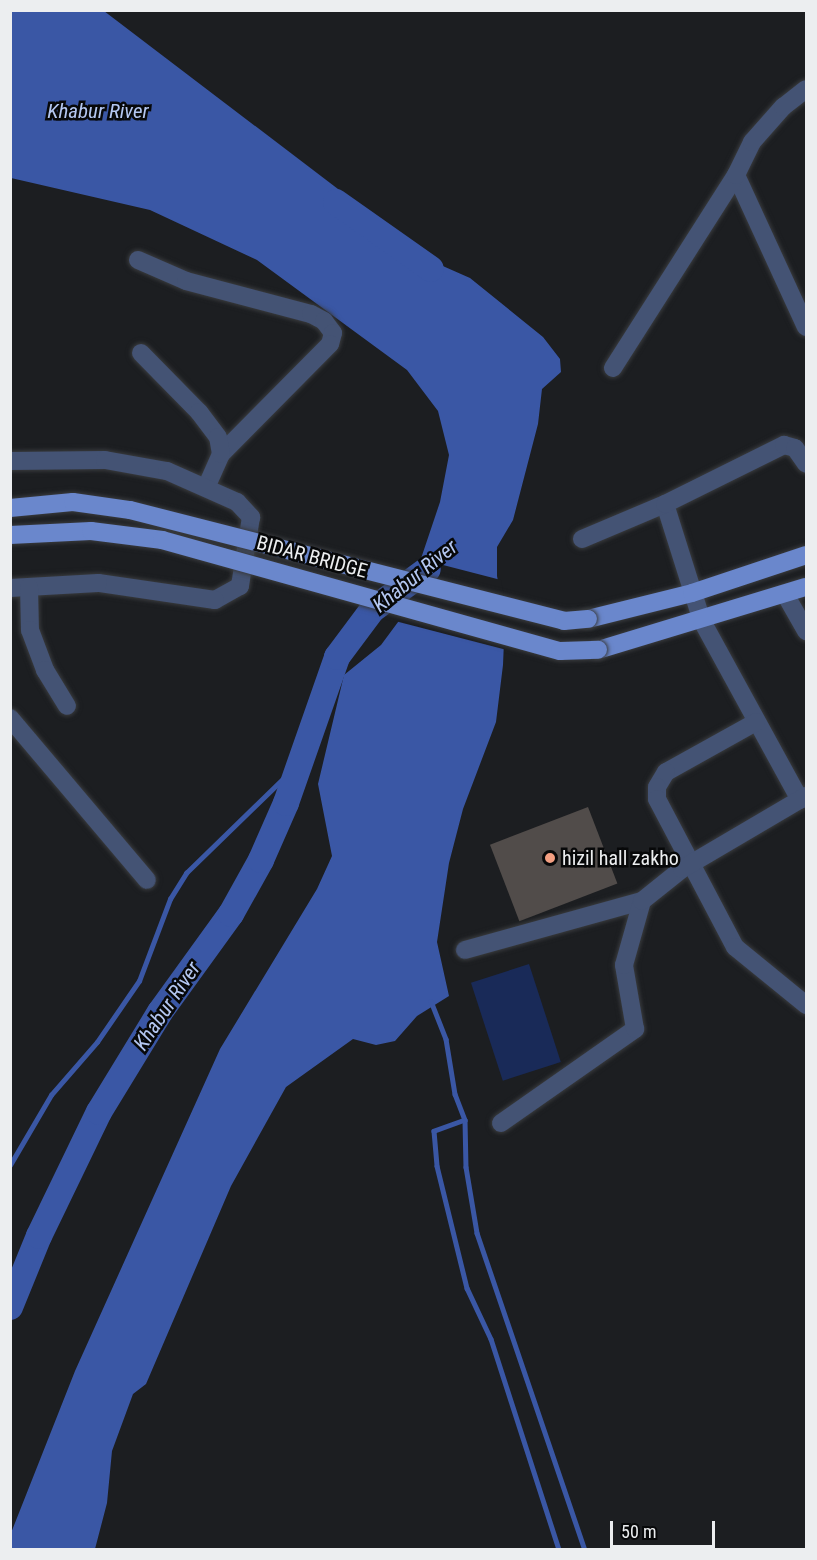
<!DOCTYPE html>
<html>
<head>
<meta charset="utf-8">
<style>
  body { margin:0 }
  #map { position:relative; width:817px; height:1560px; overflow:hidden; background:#1c1e21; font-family:"Roboto Condensed",sans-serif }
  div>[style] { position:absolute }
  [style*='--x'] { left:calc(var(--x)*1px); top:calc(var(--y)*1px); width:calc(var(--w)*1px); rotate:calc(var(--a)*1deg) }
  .green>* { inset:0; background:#192a58; transform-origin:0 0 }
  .water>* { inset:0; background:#3a57a5 }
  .pier>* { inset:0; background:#1c1e21 }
  .stream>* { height:4.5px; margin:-2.25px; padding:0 2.25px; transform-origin:2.25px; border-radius:2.25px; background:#3a57a5 }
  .river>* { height:26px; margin:-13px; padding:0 13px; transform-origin:13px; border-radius:13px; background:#3a57a5 }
  .building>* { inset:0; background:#514c4a; transform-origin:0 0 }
  .roads { filter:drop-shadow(0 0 2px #393b3e) drop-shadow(0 0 2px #393b3e) }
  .minor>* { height:18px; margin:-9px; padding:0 9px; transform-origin:9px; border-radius:9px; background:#445374 }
  .major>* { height:18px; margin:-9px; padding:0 9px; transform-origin:9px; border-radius:9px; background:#6a87cc }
  .bridges { filter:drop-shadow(0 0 2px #393b3e) drop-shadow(0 0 2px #393b3e) }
  .major-bridge>* { height:18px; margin:-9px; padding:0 9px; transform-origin:9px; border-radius:9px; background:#6a87cc }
  .dots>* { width:16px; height:16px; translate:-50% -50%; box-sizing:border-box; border:3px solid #070809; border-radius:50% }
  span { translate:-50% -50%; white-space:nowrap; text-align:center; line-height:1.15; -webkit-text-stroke:5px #070809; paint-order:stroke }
  .street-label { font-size:20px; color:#eceef0 }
  .poi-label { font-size:20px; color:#eceef0 }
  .left { translate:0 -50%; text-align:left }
  .water-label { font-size:21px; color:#b4c7f1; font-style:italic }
  .frame { position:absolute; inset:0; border:12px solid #eceef0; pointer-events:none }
  .scale { position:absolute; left:610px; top:1521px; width:105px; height:27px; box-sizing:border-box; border:3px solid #eceef0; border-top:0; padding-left:8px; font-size:18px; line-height:21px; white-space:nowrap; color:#eceef0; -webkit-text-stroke:4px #070809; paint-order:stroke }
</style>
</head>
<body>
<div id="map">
  <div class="green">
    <i style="left:529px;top:964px;width:103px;height:61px;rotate:72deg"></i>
  </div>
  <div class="water">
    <i style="clip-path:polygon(11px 11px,104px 11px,359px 205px,368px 233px,470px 278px,543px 337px,560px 359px,561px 372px,542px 389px,538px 424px,513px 520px,497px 547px,497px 576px,505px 617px,503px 665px,496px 722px,463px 809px,449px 863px,437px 942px,449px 996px,417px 1016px,395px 1041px,376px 1045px,353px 1039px,286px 1087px,231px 1186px,146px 1384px,133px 1394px,112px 1451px,107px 1503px,95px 1549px,11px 1549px,11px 1533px,75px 1371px,220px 1049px,317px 889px,332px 856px,318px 784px,344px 675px,381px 645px,401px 618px,440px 502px,449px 455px,438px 411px,407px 370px,257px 260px,150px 210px,11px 178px)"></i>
  </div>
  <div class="pier">
    <i style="clip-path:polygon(416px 558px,501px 580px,508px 617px,507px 650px,395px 621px)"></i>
  </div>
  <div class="stream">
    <i style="--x:431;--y:1001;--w:41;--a:68.5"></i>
    <i style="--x:446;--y:1039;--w:56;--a:80.7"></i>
    <i style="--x:455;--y:1094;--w:28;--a:69"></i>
    <i style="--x:465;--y:1120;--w:47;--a:88.8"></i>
    <i style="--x:466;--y:1167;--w:67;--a:80.5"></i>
    <i style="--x:477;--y:1233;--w:335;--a:71.2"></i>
    <i style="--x:465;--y:1120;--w:33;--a:160"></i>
    <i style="--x:434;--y:1131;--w:35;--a:85"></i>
    <i style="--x:437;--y:1166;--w:126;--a:76.2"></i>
    <i style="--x:467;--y:1288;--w:56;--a:64.8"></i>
    <i style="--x:491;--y:1339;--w:222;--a:72.1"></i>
    <i style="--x:10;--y:1165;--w:81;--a:-59.6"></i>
    <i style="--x:51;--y:1095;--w:70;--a:-49"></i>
    <i style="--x:97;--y:1042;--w:74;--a:-55.5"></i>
    <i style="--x:139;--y:981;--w:88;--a:-69.3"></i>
    <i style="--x:170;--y:899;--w:31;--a:-58"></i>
    <i style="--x:186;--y:873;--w:161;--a:-44.2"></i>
  </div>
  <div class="river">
    <i style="--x:336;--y:202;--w:116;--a:35.2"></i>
    <i style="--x:10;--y:1307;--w:77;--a:-67.8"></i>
    <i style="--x:39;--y:1236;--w:138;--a:-64.2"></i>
    <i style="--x:99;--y:1112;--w:117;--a:-58.6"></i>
    <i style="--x:160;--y:1012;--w:121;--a:-54.1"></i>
    <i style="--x:231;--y:914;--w:62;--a:-60.9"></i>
    <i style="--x:261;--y:860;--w:62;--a:-66.3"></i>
    <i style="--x:286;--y:803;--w:155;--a:-70.7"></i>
    <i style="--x:337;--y:657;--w:59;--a:-53.3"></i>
    <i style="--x:372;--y:610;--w:69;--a:-36.2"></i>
  </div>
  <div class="building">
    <i style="left:588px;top:807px;width:82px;height:105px;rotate:69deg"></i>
  </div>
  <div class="roads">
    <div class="minor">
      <i style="--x:736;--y:175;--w:167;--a:65.3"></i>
      <i style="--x:138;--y:260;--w:52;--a:23.6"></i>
      <i style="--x:186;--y:281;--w:129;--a:14.8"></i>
      <i style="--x:311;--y:314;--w:15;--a:28"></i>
      <i style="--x:324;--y:321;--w:15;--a:53"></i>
      <i style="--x:333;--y:333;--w:11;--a:105"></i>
      <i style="--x:330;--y:344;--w:155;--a:134.7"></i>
      <i style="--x:221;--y:454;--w:37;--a:114"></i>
      <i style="--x:141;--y:353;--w:83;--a:45.5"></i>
      <i style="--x:199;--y:412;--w:31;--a:53"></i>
      <i style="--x:218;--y:437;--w:17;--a:80"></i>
      <i style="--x:613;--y:368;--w:229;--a:-57.5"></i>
      <i style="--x:736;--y:175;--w:37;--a:-64"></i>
      <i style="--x:752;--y:142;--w:47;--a:-48.5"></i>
      <i style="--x:783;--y:107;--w:29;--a:-38"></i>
      <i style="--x:10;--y:461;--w:95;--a:-0.6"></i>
      <i style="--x:105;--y:460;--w:63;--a:10.1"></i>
      <i style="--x:167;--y:471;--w:77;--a:23.9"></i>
      <i style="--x:237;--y:502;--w:21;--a:47"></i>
      <i style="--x:251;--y:517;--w:70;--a:99.1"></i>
      <i style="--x:240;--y:586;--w:29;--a:151"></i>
      <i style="--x:215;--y:600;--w:118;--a:-171.7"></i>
      <i style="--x:98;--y:583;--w:88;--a:176.7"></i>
      <i style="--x:665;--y:504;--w:123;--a:72.5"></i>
      <i style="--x:702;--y:621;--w:204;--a:61.3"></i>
      <i style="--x:582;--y:539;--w:90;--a:-22.9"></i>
      <i style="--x:665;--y:504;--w:133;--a:-26.4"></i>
      <i style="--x:784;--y:445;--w:11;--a:15"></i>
      <i style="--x:795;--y:448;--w:19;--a:55"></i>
      <i style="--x:29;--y:587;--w:43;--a:88.7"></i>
      <i style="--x:30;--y:630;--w:43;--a:69.4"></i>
      <i style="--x:45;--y:670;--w:42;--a:58.6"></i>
      <i style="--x:785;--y:594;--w:43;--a:60.4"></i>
      <i style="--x:10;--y:718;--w:212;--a:49.8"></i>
      <i style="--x:756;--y:722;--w:103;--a:150.9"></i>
      <i style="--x:666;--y:772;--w:17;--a:121"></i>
      <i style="--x:657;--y:787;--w:12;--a:90"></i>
      <i style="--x:657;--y:799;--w:167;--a:62.2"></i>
      <i style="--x:735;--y:947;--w:92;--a:39.2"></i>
      <i style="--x:465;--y:950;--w:184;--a:-15.5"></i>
      <i style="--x:501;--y:1123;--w:164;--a:-35"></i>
      <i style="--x:635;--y:1029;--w:65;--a:-99.8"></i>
      <i style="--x:624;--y:965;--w:66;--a:-74.3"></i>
      <i style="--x:642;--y:901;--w:51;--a:-38.7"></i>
      <i style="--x:682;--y:869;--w:144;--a:-30.5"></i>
    </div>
    <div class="major">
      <i style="--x:588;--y:619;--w:107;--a:-14"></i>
      <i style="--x:692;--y:593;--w:120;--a:-18.4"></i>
      <i style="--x:598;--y:650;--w:217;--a:-16.9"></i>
    </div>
  </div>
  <div class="bridges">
    <div class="major-bridge">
      <i style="--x:10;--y:508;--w:63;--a:-5.4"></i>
      <i style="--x:73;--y:502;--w:58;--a:8"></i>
      <i style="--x:130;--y:510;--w:448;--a:14.3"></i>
      <i style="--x:564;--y:621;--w:24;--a:-5"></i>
      <i style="--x:10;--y:535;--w:81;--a:-2.8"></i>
      <i style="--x:91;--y:531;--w:72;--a:7.2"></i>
      <i style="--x:162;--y:540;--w:413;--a:15.6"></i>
      <i style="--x:560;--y:651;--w:38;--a:-2"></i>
    </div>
  </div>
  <div class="dots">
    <i style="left:550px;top:858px;background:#f39f82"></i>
  </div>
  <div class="street-label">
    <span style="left:312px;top:557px;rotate:15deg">BIDAR BRIDGE</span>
  </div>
  <div class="poi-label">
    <span class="left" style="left:562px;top:858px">hizil hall zakho</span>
  </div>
  <div class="water-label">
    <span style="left:98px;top:111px">Khabur River</span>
    <span style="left:415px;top:576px;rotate:-39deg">Khabur River</span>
    <span style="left:167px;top:1006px;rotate:-56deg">Khabur River</span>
  </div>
  <div class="frame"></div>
  <div class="scale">50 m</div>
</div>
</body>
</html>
